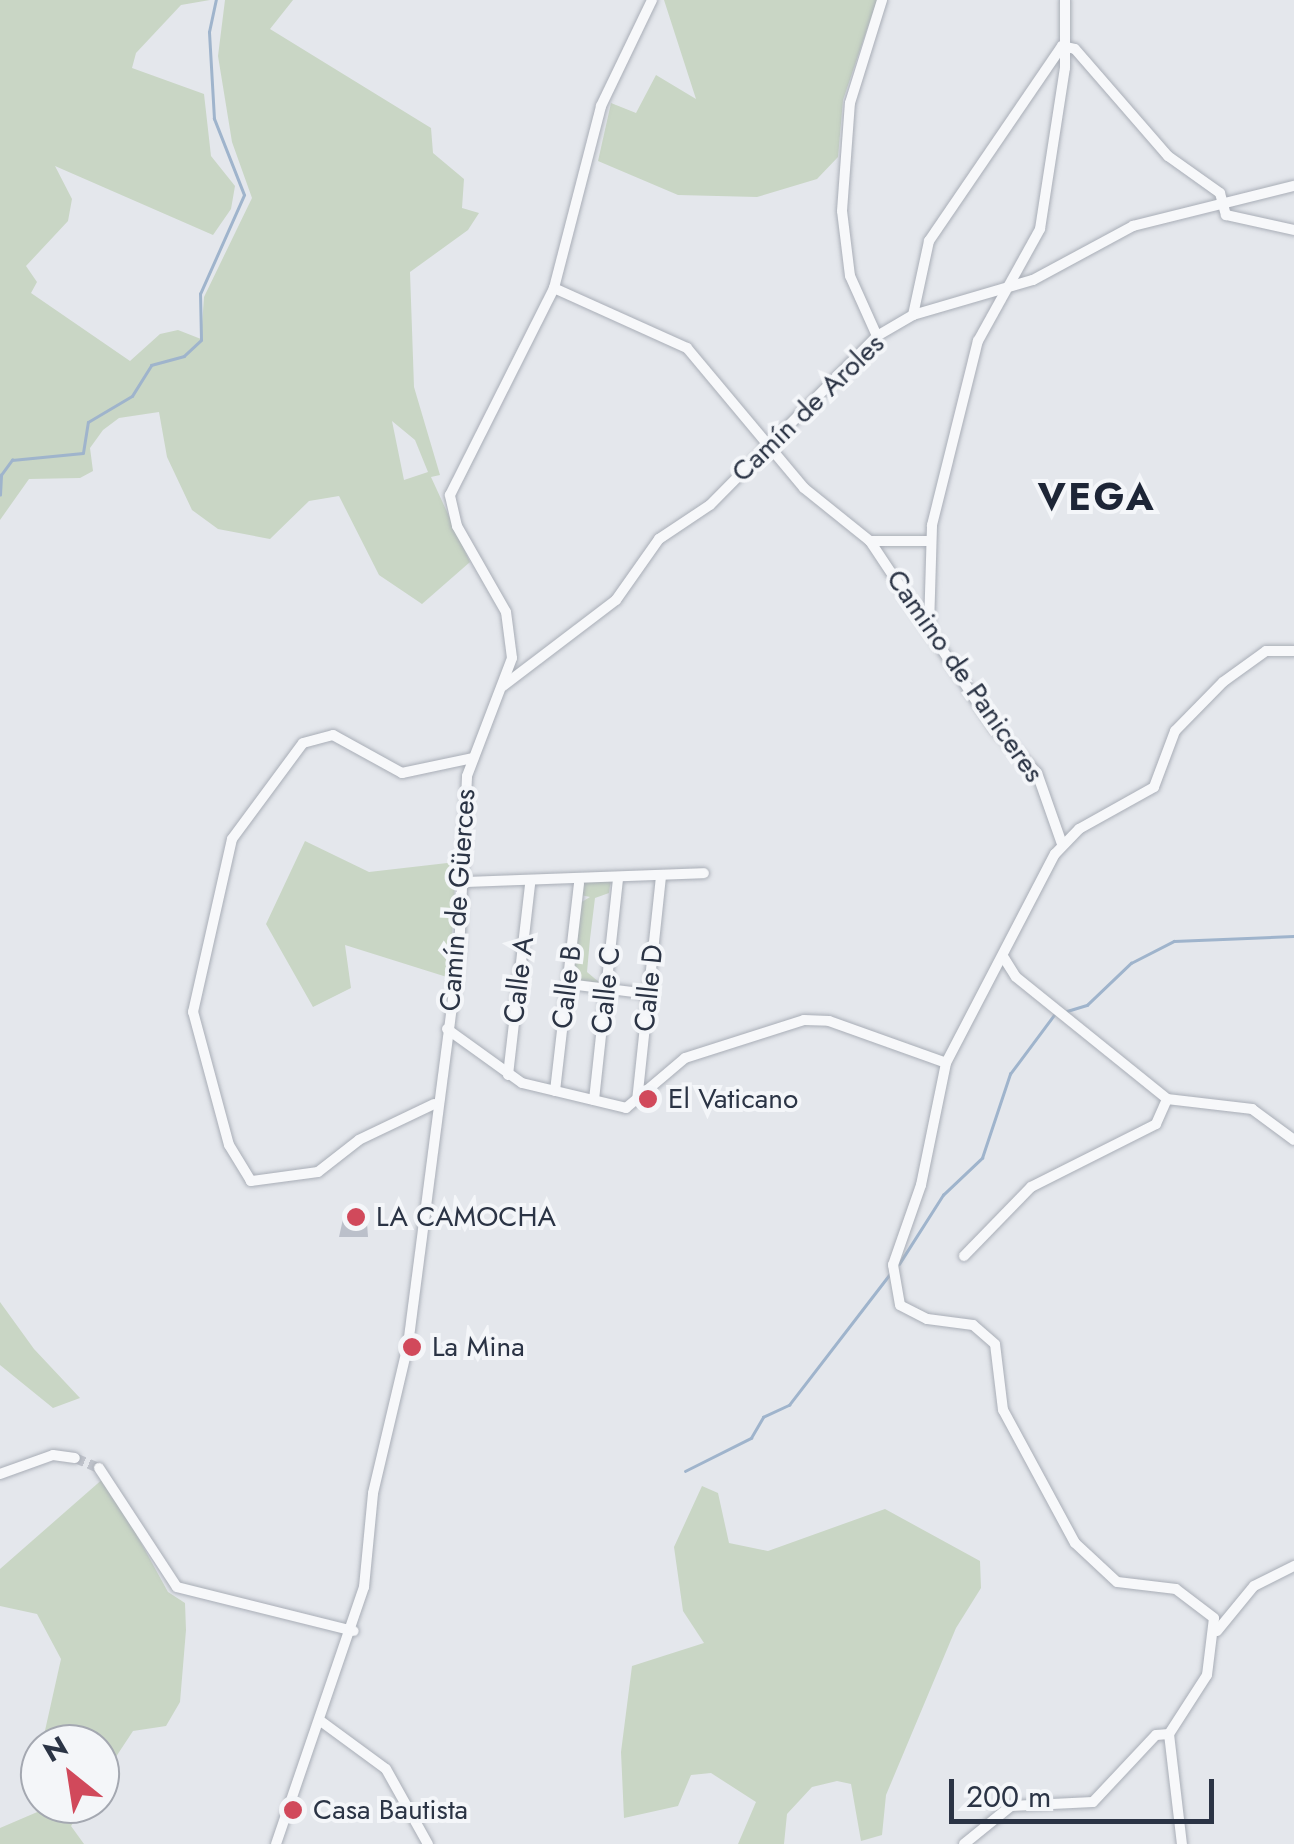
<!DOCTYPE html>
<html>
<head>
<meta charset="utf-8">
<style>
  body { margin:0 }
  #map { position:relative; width:1294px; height:1844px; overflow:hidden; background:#e4e7ec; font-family:Jost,sans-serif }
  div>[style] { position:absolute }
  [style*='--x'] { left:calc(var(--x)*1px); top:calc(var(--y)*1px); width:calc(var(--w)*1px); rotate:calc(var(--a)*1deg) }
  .green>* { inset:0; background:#c9d6c5 }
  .stream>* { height:2.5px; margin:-1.25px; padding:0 1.25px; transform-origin:1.25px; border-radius:1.25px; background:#9fb4cc }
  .building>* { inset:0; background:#bbc0ca }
  .minor-tunnel>* { height:10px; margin-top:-5px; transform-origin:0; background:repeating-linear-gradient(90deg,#bfc3cb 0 10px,transparent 0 15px) }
  .roads { filter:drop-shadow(0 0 2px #a9aeb7) drop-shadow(0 0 2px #a9aeb7) }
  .minor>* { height:10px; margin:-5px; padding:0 5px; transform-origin:5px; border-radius:5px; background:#f7f8fa }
  .dots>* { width:28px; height:28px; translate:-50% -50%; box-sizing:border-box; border:5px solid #f4f6f9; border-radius:50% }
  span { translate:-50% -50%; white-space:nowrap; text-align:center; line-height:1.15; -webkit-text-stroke:8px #f4f6f9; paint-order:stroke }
  .street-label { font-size:28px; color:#2b3445 }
  .poi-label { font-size:28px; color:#2b3445 }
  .left { translate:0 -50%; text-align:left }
  .district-label { font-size:38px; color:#1d2536; font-weight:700; letter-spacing:2.5px }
  .north { position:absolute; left:20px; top:1724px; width:100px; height:100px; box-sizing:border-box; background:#f4f6f9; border:2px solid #a4a8b1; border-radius:50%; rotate:330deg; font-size:28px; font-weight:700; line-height:40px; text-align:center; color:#2b3445 }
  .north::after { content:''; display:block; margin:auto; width:35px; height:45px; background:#d1495b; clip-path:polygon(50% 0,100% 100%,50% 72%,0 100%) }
  .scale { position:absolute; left:949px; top:1779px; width:265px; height:45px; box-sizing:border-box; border:5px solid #2b3445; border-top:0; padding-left:12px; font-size:30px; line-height:35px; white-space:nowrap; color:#2b3445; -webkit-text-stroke:8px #f4f6f9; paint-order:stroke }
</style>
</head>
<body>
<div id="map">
  <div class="green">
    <i style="clip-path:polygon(evenodd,0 0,210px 0,181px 5px,136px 53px,132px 68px,204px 94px,211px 156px,235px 186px,231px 209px,213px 235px,55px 166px,72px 199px,68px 221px,26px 266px,37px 282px,31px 293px,130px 361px,160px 334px,178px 330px,201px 339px,204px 297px,252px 198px,232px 142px,218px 56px,225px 0,293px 0,270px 29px,431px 128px,433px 153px,464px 179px,462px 208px,479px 213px,468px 230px,410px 272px,414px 387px,440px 475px,431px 477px,470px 562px,422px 604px,379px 575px,339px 496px,309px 501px,270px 539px,218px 529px,192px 510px,167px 457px,159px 412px,119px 418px,103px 430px,90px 448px,93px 471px,80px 478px,29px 479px,0 520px,0 0,392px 421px,415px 440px,428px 472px,404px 480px,392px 421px)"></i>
    <i style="clip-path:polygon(664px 0,877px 0,843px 100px,838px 157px,817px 179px,757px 197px,678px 195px,598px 161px,611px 103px,636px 113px,656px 75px,696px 99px)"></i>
    <i style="clip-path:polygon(305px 841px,369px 872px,456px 862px,450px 978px,345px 945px,351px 988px,313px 1007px,266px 924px)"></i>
    <i style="clip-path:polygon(611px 878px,609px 893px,595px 898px,590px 939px,587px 972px,600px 983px,572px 979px,575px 955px,583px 951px,575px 951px,580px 903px,590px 897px,581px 895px,583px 879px)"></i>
    <i style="clip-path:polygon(0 1302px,34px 1349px,80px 1398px,53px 1408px,0 1365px)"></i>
    <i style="clip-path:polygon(105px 1477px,168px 1592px,185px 1603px,186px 1630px,180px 1702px,166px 1726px,133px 1731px,100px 1781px,100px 1744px,42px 1744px,61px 1659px,37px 1614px,0 1606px,0 1569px)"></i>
    <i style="clip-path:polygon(702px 1486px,718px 1493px,729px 1543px,768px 1551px,885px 1509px,980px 1561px,981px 1588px,956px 1628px,886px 1795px,882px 1835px,861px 1841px,851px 1784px,837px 1781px,812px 1787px,787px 1814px,784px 1844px,738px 1844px,756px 1802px,711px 1773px,691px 1775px,678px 1806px,624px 1818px,621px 1752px,632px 1666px,704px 1643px,683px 1611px,674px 1547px)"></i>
    <i style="clip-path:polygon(56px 1804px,86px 1804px,71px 1826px,84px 1844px,0 1844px,0 1828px)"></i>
  </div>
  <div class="stream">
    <i style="--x:0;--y:495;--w:20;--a:-87"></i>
    <i style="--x:1;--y:475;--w:19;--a:-54"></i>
    <i style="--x:12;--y:460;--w:71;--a:-5.6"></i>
    <i style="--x:83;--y:453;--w:31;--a:-81"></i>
    <i style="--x:88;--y:422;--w:51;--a:-30.6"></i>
    <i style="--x:132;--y:396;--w:36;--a:-58"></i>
    <i style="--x:151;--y:365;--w:34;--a:-15"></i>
    <i style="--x:184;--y:356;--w:23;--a:-43"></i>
    <i style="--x:201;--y:340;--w:46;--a:-91.2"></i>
    <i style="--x:200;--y:294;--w:108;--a:-66"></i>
    <i style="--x:244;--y:195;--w:82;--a:-111.5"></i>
    <i style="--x:214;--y:119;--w:87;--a:-93.3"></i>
    <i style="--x:209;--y:32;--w:33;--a:-78"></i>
    <i style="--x:1067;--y:1011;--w:21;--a:-17"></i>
    <i style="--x:1087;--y:1005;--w:61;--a:-43.7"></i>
    <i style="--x:1131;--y:963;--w:48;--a:-27.1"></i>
    <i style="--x:1174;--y:941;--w:120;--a:-2.4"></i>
    <i style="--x:899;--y:1264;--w:82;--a:-57.5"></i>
    <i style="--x:943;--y:1195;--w:54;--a:-43.5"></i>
    <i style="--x:982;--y:1158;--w:89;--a:-71.6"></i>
    <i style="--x:1010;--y:1074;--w:74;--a:-53.3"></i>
    <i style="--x:685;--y:1471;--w:74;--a:-26.6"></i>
    <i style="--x:751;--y:1438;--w:24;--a:-60"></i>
    <i style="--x:763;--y:1417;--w:29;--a:-25"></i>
    <i style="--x:789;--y:1405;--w:165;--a:-52.4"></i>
  </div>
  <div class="building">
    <i style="clip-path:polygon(366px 1209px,368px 1237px,339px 1237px,345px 1210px)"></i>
  </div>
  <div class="minor-tunnel">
    <i style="--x:75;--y:1458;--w:26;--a:23"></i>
  </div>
  <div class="roads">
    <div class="minor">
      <i style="--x:1062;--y:46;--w:13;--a:13"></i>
      <i style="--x:1075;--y:49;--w:142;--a:49"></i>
      <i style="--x:1168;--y:156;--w:64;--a:35.4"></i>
      <i style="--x:1220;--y:193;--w:23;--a:75"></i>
      <i style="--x:1226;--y:215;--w:70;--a:12.4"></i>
      <i style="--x:554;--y:288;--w:146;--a:24.3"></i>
      <i style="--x:687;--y:348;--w:182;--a:50.1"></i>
      <i style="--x:804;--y:488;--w:85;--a:38.8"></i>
      <i style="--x:870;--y:541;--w:226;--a:56.4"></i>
      <i style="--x:995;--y:729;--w:61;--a:46.3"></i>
      <i style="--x:1037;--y:773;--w:75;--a:70.6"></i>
      <i style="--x:913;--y:315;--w:76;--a:-77.8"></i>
      <i style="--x:929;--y:241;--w:236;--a:-55.7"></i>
      <i style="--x:877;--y:336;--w:66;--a:-114.2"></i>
      <i style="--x:850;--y:276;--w:65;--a:-97"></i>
      <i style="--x:842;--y:211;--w:108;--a:-85.8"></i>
      <i style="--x:850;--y:103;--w:108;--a:-72.7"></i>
      <i style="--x:870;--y:541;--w:61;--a:0"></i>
      <i style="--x:929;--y:627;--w:102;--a:-88.3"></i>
      <i style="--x:932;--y:525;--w:190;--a:-76"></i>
      <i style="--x:978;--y:341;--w:128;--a:-61"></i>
      <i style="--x:1040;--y:229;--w:163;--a:-81.2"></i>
      <i style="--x:1065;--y:68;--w:68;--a:-90"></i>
      <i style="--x:503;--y:686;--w:142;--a:-37.3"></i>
      <i style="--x:616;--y:600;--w:75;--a:-54.8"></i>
      <i style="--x:659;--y:539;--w:61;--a:-33.7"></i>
      <i style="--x:710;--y:505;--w:238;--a:-45.3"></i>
      <i style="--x:877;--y:336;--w:42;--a:-30.3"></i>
      <i style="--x:913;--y:315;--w:125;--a:-16.3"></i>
      <i style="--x:1033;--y:280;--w:114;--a:-28.4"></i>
      <i style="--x:1133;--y:226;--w:166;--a:-14"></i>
      <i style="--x:464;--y:882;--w:240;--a:-2.1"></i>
      <i style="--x:1004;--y:958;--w:22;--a:58"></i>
      <i style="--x:1016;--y:977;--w:194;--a:38.9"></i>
      <i style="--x:1167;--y:1099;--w:86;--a:6.7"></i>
      <i style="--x:1252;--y:1109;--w:52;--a:36.4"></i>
      <i style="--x:568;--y:984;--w:82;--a:7"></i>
      <i style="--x:447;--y:1029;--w:92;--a:35.8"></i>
      <i style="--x:522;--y:1083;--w:107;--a:13.5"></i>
      <i style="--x:626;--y:1108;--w:77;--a:-40.3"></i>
      <i style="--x:685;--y:1058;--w:125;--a:-17.7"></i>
      <i style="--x:804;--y:1020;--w:25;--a:2"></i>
      <i style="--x:829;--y:1021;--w:124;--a:19.7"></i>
      <i style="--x:508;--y:1075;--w:192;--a:-83.4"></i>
      <i style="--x:555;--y:1091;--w:209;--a:-83.4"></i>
      <i style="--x:594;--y:1100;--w:221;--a:-83.8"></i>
      <i style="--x:637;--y:1101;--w:227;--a:-83.9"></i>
      <i style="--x:434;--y:1104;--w:83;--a:154.4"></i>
      <i style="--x:359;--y:1140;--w:52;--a:142"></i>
      <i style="--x:318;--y:1172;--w:68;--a:172.3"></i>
      <i style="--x:251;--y:1181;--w:42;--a:-121.4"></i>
      <i style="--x:229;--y:1145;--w:138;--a:-105.1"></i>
      <i style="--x:193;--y:1012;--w:177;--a:-77.3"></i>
      <i style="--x:232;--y:839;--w:119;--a:-53.5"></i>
      <i style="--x:303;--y:743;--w:31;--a:-15"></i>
      <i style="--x:333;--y:735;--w:79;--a:28.8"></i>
      <i style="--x:402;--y:773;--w:73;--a:-11.9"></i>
      <i style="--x:964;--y:1256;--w:96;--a:-45.8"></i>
      <i style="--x:1031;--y:1187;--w:140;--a:-26.7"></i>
      <i style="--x:1156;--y:1124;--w:27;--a:-66"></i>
      <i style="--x:99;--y:1468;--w:142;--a:56.8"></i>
      <i style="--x:177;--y:1587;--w:182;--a:14"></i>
      <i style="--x:0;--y:1474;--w:56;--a:-19.7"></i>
      <i style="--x:53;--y:1455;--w:22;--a:8"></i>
      <i style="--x:1217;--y:1631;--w:58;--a:-50.6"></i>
      <i style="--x:1254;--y:1586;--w:45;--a:-26.6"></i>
      <i style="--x:322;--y:1722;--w:79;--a:36.3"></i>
      <i style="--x:386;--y:1769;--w:86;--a:60.8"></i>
      <i style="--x:1169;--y:1734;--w:70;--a:-57.2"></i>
      <i style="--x:1207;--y:1675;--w:57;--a:-83"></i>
      <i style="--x:1214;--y:1618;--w:48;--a:-142.7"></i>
      <i style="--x:1176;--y:1589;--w:59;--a:-173.2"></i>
      <i style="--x:1117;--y:1582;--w:57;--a:-137.1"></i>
      <i style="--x:1075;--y:1543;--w:151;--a:-118.4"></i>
      <i style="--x:1003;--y:1410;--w:66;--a:-96.9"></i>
      <i style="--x:995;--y:1344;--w:29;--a:-139"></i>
      <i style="--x:973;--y:1325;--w:46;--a:-172.6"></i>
      <i style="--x:927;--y:1319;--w:30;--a:-153"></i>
      <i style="--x:900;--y:1305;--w:41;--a:-99.9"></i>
      <i style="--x:893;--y:1265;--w:85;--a:-70.7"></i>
      <i style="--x:921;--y:1185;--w:125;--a:-78.4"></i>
      <i style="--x:946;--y:1063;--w:236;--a:-62.5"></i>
      <i style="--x:1055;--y:854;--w:35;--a:-46"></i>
      <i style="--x:1079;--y:829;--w:86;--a:-29.2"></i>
      <i style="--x:1154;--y:787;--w:60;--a:-69.4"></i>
      <i style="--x:1175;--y:731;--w:69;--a:-45.6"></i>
      <i style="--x:1223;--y:682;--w:53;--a:-35.8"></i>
      <i style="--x:1266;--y:651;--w:28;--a:0"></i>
      <i style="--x:276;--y:1844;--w:272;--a:-71.1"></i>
      <i style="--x:364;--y:1587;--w:94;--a:-84.5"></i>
      <i style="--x:373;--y:1493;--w:152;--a:-76.7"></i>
      <i style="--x:408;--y:1345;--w:395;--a:-82.6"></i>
      <i style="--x:459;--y:953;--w:177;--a:-87.4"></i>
      <i style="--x:467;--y:776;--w:126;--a:-69.1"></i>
      <i style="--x:512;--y:658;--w:46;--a:-97.4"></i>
      <i style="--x:506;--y:612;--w:99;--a:-119.7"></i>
      <i style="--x:457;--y:526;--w:32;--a:-103"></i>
      <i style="--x:450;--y:495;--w:232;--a:-63.3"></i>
      <i style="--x:554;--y:288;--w:188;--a:-75.5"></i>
      <i style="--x:601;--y:106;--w:118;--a:-64.3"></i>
      <i style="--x:964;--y:1844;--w:60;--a:-39"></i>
      <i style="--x:1011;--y:1806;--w:82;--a:-2.8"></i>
      <i style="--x:1093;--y:1802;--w:92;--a:-46.8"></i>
      <i style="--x:1156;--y:1735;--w:13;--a:-4"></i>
      <i style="--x:1169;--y:1734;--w:111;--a:83.3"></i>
    </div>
  </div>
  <div class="dots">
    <i style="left:648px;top:1099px;background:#d1495b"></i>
    <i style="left:356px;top:1217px;background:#d1495b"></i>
    <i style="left:412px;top:1347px;background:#d1495b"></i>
    <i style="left:293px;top:1810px;background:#d1495b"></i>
  </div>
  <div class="street-label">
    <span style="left:808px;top:408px;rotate:-44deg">Camín de Aroles</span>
    <span style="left:965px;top:676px;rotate:55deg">Camino de Paniceres</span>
    <span style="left:458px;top:900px;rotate:-86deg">Camín de Güerces</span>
    <span style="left:519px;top:980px;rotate:-83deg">Calle A</span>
    <span style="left:567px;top:987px;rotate:-83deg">Calle B</span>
    <span style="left:649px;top:988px;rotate:-84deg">Calle D</span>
    <span style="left:606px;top:990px;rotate:-84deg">Calle C</span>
  </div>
  <div class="poi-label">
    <span class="left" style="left:668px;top:1099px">El Vaticano</span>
    <span class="left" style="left:376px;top:1217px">LA CAMOCHA</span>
    <span class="left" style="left:432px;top:1347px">La Mina</span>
    <span class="left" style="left:313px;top:1810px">Casa Bautista</span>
  </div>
  <div class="district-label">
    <span style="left:1097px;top:497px">VEGA</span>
  </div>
  <div class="north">N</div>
  <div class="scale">200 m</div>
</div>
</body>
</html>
